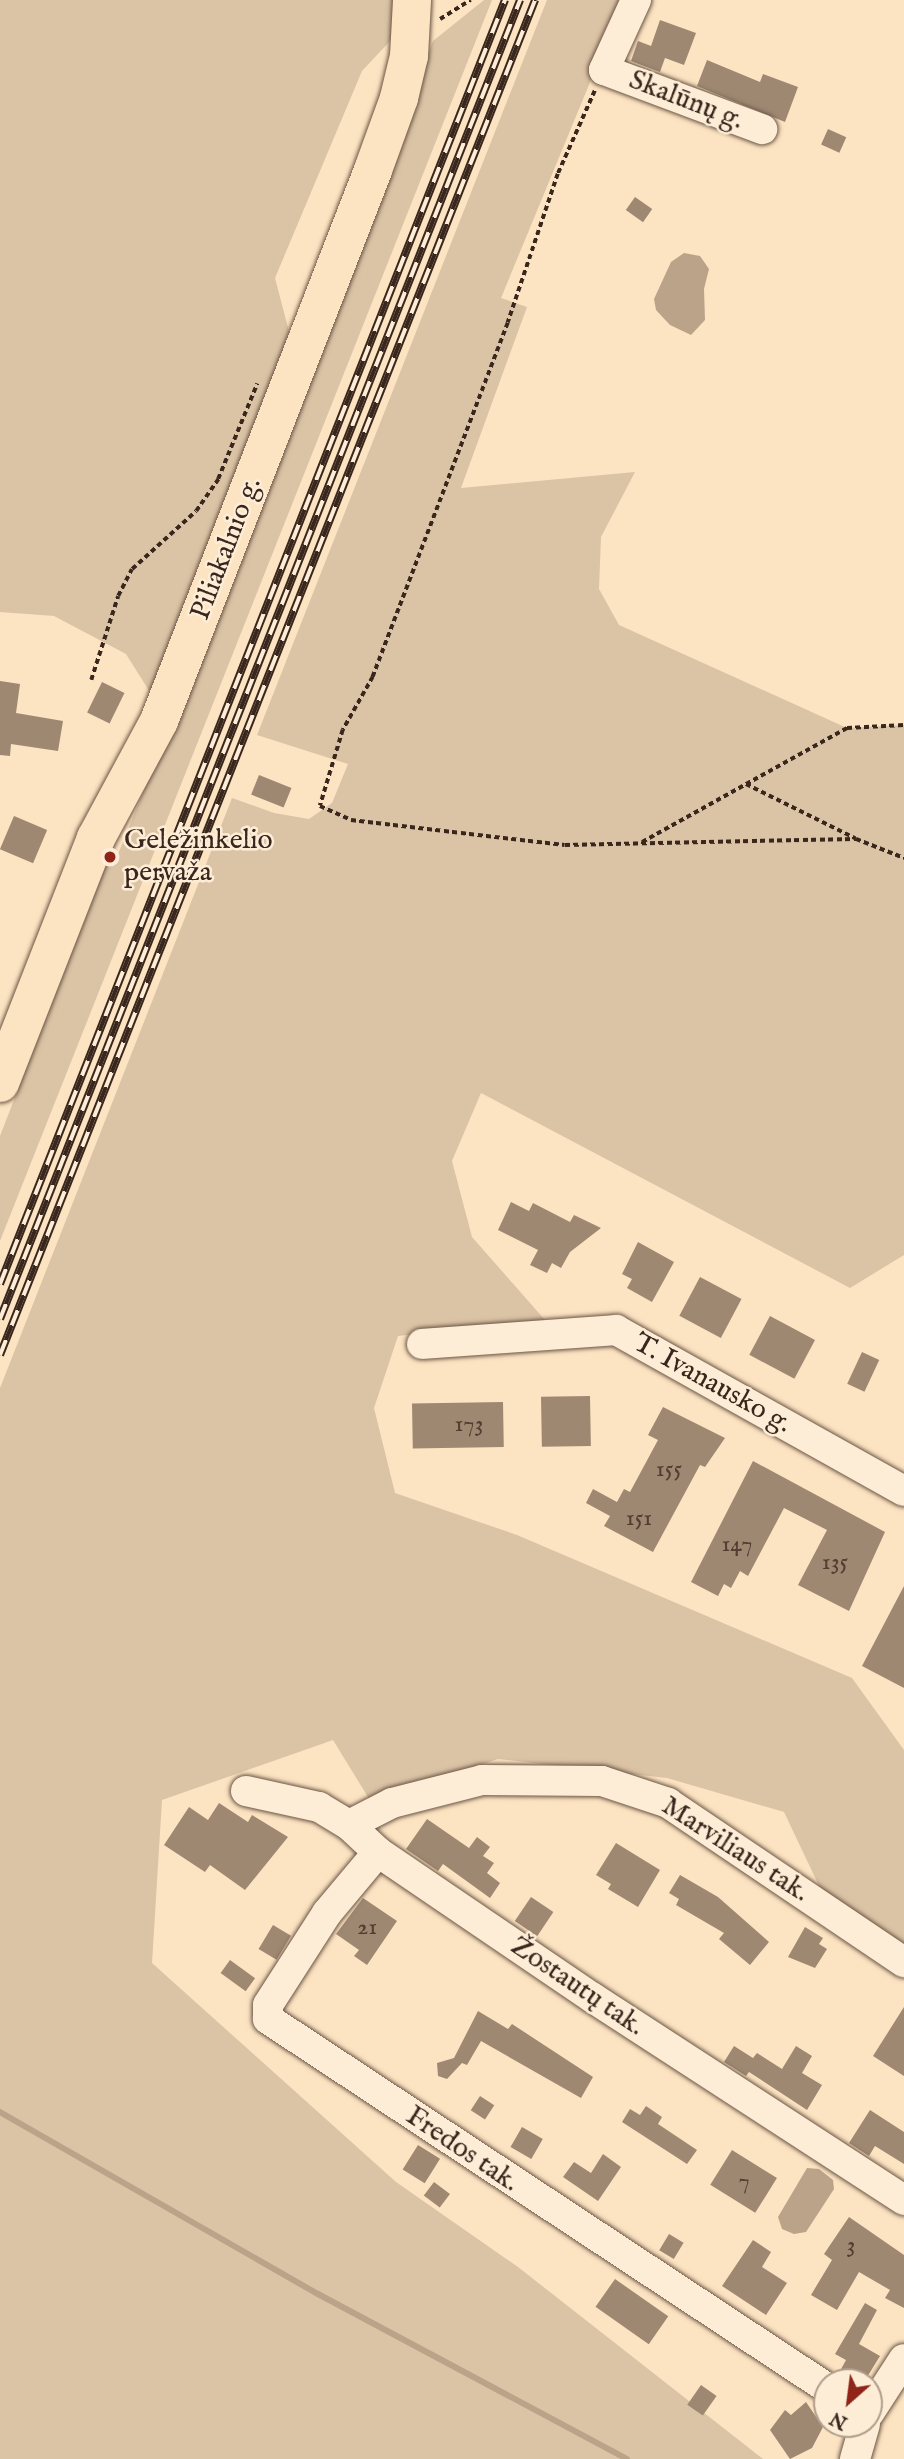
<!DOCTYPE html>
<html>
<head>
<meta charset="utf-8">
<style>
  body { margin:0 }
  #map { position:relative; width:904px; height:2459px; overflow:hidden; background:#fce3c1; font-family:"IM FELL English",serif }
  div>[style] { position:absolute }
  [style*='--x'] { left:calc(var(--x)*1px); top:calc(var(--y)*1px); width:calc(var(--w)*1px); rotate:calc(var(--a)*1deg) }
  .green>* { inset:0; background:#dbc3a5 }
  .water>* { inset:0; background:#baa389 }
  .stream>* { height:6px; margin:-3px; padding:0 3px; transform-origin:3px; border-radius:3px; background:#baa389 }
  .building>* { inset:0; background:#9e8872; transform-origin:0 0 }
  .path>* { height:3.5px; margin-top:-1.75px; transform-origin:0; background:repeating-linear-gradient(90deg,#39261c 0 5px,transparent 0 8.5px) }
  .roads { filter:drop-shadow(0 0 2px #6a5545) drop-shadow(0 0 2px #6a5545) }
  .minor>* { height:30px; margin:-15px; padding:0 15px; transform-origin:15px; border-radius:15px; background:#fdedd7 }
  .major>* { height:38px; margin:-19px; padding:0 19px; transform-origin:19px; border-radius:19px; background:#fce3c1 }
  .rail>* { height:8px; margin-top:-4px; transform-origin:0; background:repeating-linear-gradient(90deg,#fdedd7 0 16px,#39261c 0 32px); box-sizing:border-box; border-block:2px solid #39261c }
  .dots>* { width:19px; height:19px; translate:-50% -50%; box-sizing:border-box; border:4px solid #fdedd7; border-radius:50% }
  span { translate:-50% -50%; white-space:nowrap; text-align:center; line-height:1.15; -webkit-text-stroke:5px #fdedd7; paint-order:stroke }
  .number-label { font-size:24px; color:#523e32 }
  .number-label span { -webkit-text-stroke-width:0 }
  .street-label { font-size:28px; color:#39261c }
  .poi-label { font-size:28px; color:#39261c }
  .left { translate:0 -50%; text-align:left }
  .north { position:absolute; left:813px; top:2368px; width:70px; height:70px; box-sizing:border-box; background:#fdedd7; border:2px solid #af9d8c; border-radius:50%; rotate:208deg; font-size:19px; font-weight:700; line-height:28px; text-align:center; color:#39261c }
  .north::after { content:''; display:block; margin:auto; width:24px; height:32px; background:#8f2418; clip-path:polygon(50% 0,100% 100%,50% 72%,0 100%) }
</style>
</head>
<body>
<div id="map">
  <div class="green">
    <i style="clip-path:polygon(0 0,400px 0,391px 40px,362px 71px,275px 278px,292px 343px,153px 697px,126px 654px,54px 616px,0 612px)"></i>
    <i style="clip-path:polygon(484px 0,492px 0,0 1241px,0 1136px,81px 927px,107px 862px,114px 864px,236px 563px,433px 41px)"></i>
    <i style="clip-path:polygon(547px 0,624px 0,501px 298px,527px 307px,461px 488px,635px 472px,601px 537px,599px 589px,619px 625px,847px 728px,904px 725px,904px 1255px,850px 1288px,481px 1093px,452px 1161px,472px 1237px,545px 1320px,398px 1336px,374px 1408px,395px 1493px,517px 1535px,852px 1678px,904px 1750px,904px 1953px,829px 1907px,784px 1812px,667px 1778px,498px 1759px,371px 1802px,333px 1740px,162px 1800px,152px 1963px,396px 2182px,518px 2267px,763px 2459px,0 2459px,0 1388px,232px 798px,274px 813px,309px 819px,332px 803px,348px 764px,257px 735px)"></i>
  </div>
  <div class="water">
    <i style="clip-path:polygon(684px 253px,700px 256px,709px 269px,704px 289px,705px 320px,691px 335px,670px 325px,656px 310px,654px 299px,671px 262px)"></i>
    <i style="clip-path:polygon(807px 2168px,819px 2169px,833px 2180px,834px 2189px,806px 2232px,794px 2234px,782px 2229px,778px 2217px)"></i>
  </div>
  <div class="stream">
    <i style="--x:0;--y:2112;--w:366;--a:29.8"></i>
    <i style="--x:318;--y:2294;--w:350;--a:28.1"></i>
  </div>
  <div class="building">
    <i style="clip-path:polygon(660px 20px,696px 33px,684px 65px,665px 58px,660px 72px,631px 61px,638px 41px,651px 46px)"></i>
    <i style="clip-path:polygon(707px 60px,760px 82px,763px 74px,798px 87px,785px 122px,697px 86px)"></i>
    <i style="left:828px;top:129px;width:20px;height:17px;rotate:24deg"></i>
    <i style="left:635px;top:197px;width:21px;height:16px;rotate:35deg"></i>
    <i style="clip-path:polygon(0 681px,20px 684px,16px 713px,63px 721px,58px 751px,11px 744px,10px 756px,0 755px)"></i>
    <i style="left:102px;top:682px;width:25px;height:34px;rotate:26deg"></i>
    <i style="left:259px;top:775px;width:35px;height:21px;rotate:22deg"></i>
    <i style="left:14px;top:816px;width:36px;height:36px;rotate:23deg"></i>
    <i style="clip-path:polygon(511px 1202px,529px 1211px,533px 1203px,570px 1222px,574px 1215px,601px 1228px,570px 1252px,561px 1268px,552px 1263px,547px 1273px,530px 1265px,538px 1250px,498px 1230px)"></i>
    <i style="clip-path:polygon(638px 1242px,674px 1262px,652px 1302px,627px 1288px,632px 1279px,622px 1274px)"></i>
    <i style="left:700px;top:1277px;width:47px;height:44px;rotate:28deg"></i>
    <i style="left:770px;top:1316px;width:51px;height:44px;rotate:28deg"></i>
    <i style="left:862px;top:1352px;width:19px;height:35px;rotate:25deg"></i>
    <i style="left:590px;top:1396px;width:50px;height:49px;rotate:89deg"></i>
    <i style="left:503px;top:1402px;width:45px;height:91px;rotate:89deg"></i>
    <i style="clip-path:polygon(663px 1407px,725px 1438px,705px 1467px,700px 1465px,653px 1552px,604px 1526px,610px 1516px,586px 1503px,593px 1489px,617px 1502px,624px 1489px,630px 1492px,658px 1440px,648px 1435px)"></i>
    <i style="clip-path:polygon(753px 1461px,885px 1532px,849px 1611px,798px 1585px,827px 1530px,784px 1508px,748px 1576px,740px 1571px,731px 1588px,724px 1584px,718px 1596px,691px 1582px)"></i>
    <i style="clip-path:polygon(904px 1586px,904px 1688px,862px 1666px)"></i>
    <i style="clip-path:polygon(219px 1803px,248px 1822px,252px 1815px,288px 1837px,245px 1890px,210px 1865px,205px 1872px,164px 1845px,189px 1807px,208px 1820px)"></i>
    <i style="clip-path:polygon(427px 1819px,469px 1848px,477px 1837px,490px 1847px,483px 1856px,494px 1863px,487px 1873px,500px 1883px,490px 1898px,443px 1864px,438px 1871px,406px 1849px)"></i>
    <i style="clip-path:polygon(616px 1843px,660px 1870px,638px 1907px,608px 1889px,611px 1884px,596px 1875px)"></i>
    <i style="clip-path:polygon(680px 1875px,718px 1897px,769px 1942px,750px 1965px,719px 1939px,724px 1933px,676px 1905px,679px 1899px,669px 1893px)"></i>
    <i style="left:531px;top:1897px;width:27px;height:29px;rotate:34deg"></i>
    <i style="clip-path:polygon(363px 1898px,397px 1921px,367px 1965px,354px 1956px,359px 1950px,336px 1934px)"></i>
    <i style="left:273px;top:1925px;width:21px;height:28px;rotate:31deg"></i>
    <i style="clip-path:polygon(805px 1927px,823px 1938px,819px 1944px,827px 1949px,815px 1968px,788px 1957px)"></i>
    <i style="left:230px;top:1960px;width:31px;height:16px;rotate:36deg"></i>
    <i style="clip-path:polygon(904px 2007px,904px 2076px,873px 2056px)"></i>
    <i style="clip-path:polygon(478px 2011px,508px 2029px,512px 2024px,593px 2077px,581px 2098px,481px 2041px,467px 2065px,462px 2063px,447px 2079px,438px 2076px,437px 2063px,454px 2058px)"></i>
    <i style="clip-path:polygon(734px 2046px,753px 2058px,757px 2053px,782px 2069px,796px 2046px,812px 2056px,802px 2073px,822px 2085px,807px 2110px,749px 2072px,746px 2076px,724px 2062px)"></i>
    <i style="left:480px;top:2096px;width:17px;height:17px;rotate:33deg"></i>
    <i style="clip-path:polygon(646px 2106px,662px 2117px,658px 2124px,697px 2150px,687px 2164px,622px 2122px,630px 2109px,640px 2115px)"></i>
    <i style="clip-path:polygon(870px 2110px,904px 2132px,904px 2164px,875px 2146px,869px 2156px,849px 2143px)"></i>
    <i style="left:522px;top:2127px;width:24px;height:23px;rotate:30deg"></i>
    <i style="left:418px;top:2145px;width:26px;height:29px;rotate:32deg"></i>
    <i style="left:732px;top:2150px;width:53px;height:41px;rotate:32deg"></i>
    <i style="clip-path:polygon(603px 2154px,621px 2167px,598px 2201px,563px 2177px,574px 2162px,591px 2173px)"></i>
    <i style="left:434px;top:2182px;width:20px;height:17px;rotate:37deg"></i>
    <i style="clip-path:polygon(849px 2217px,904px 2255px,904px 2308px,885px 2298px,890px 2290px,859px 2272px,837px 2310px,811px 2295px,832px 2260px,824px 2254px)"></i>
    <i style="left:669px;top:2234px;width:17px;height:19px;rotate:31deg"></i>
    <i style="clip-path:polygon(753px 2240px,771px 2252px,762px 2267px,787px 2283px,766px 2315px,722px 2286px)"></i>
    <i style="left:615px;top:2279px;width:65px;height:34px;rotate:35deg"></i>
    <i style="clip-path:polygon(865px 2303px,877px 2310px,859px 2344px,880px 2356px,864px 2382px,860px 2382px,840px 2371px,846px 2360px,835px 2354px)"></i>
    <i style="left:701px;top:2385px;width:19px;height:24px;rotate:35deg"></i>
    <i style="clip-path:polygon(806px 2402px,823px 2427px,812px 2448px,790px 2459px,770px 2430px,785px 2410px,791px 2415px)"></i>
  </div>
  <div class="path">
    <i style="--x:440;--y:19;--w:36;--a:-32"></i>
    <i style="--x:595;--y:91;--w:91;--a:114"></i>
    <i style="--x:558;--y:174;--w:157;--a:108.6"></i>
    <i style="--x:508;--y:323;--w:379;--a:110.9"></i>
    <i style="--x:373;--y:677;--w:61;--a:119.5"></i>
    <i style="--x:343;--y:730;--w:79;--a:106.8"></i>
    <i style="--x:320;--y:806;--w:34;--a:24"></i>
    <i style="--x:351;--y:820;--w:215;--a:6.7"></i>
    <i style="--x:565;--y:845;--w:291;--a:-1.2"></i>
    <i style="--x:856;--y:839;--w:52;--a:21.6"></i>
    <i style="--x:91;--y:680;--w:88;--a:-72.2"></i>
    <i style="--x:118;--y:596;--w:30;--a:-63"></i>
    <i style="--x:132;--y:569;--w:86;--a:-42.2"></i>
    <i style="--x:196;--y:511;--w:39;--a:-55"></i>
    <i style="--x:218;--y:479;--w:103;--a:-67.7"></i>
    <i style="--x:746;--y:784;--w:122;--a:26.4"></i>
    <i style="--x:642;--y:842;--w:235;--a:-29.1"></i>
    <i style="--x:847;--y:728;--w:57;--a:-3"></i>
  </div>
  <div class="roads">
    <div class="minor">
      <i style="--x:636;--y:0;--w:77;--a:114.6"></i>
      <i style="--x:604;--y:70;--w:169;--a:20.5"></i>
      <i style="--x:422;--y:1344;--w:195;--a:-4.1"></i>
      <i style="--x:616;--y:1330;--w:330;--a:29.2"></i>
      <i style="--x:246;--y:1791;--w:75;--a:12.4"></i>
      <i style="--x:319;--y:1807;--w:35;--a:31"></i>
      <i style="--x:349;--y:1825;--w:40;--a:43"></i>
      <i style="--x:378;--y:1852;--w:260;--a:34.2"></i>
      <i style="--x:593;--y:1998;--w:371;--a:33"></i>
      <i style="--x:349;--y:1825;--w:48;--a:-27.1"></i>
      <i style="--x:392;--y:1803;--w:93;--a:-14.3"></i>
      <i style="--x:482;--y:1780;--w:120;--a:0.5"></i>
      <i style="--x:602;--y:1781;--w:70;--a:18.4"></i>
      <i style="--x:668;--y:1803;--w:285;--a:34"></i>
      <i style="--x:378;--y:1852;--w:80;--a:129.9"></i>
      <i style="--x:327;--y:1913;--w:109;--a:122.7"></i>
      <i style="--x:268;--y:2005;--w:14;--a:90"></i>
      <i style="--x:268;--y:2019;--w:670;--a:33.43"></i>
      <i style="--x:869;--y:2413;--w:64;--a:-57.1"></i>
      <i style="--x:855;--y:2459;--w:36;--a:-74"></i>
    </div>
    <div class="major">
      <i style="--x:0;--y:1083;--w:263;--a:-68.6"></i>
      <i style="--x:96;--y:838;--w:133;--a:-61.7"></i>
      <i style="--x:159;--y:721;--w:591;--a:-68.77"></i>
      <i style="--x:373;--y:170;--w:77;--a:-70.1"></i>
      <i style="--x:399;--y:98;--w:43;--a:-76.6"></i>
      <i style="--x:409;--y:56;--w:56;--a:-86.9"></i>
    </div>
  </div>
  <div class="rail">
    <i style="--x:0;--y:1284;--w:1380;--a:-68.53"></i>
    <i style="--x:0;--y:1319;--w:1418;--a:-68.48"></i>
    <i style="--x:0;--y:1355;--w:1457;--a:-68.45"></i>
  </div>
  <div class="dots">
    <i style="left:110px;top:857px;background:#8f2418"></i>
  </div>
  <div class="number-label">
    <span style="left:469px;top:1425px">173</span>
    <span style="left:669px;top:1470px">155</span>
    <span style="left:639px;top:1519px">151</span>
    <span style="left:737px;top:1545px">147</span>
    <span style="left:835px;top:1563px">135</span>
    <span style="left:367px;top:1928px">21</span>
    <span style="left:744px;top:2182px">7</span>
    <span style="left:851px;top:2246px">3</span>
  </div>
  <div class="street-label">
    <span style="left:686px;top:101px;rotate:21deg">Skalūnų g.</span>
    <span style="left:227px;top:549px;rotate:-69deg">Piliakalnio g.</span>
    <span style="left:712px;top:1384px;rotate:29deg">T. Ivanausko g.</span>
    <span style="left:735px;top:1850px;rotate:33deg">Marviliaus tak.</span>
    <span style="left:577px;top:1987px;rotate:34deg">Žostautų tak.</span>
    <span style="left:462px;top:2150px;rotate:34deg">Fredos tak.</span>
  </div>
  <div class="poi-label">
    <span class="left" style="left:124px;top:857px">Geležinkelio<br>pervaža</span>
  </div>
  <div class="north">N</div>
</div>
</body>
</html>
